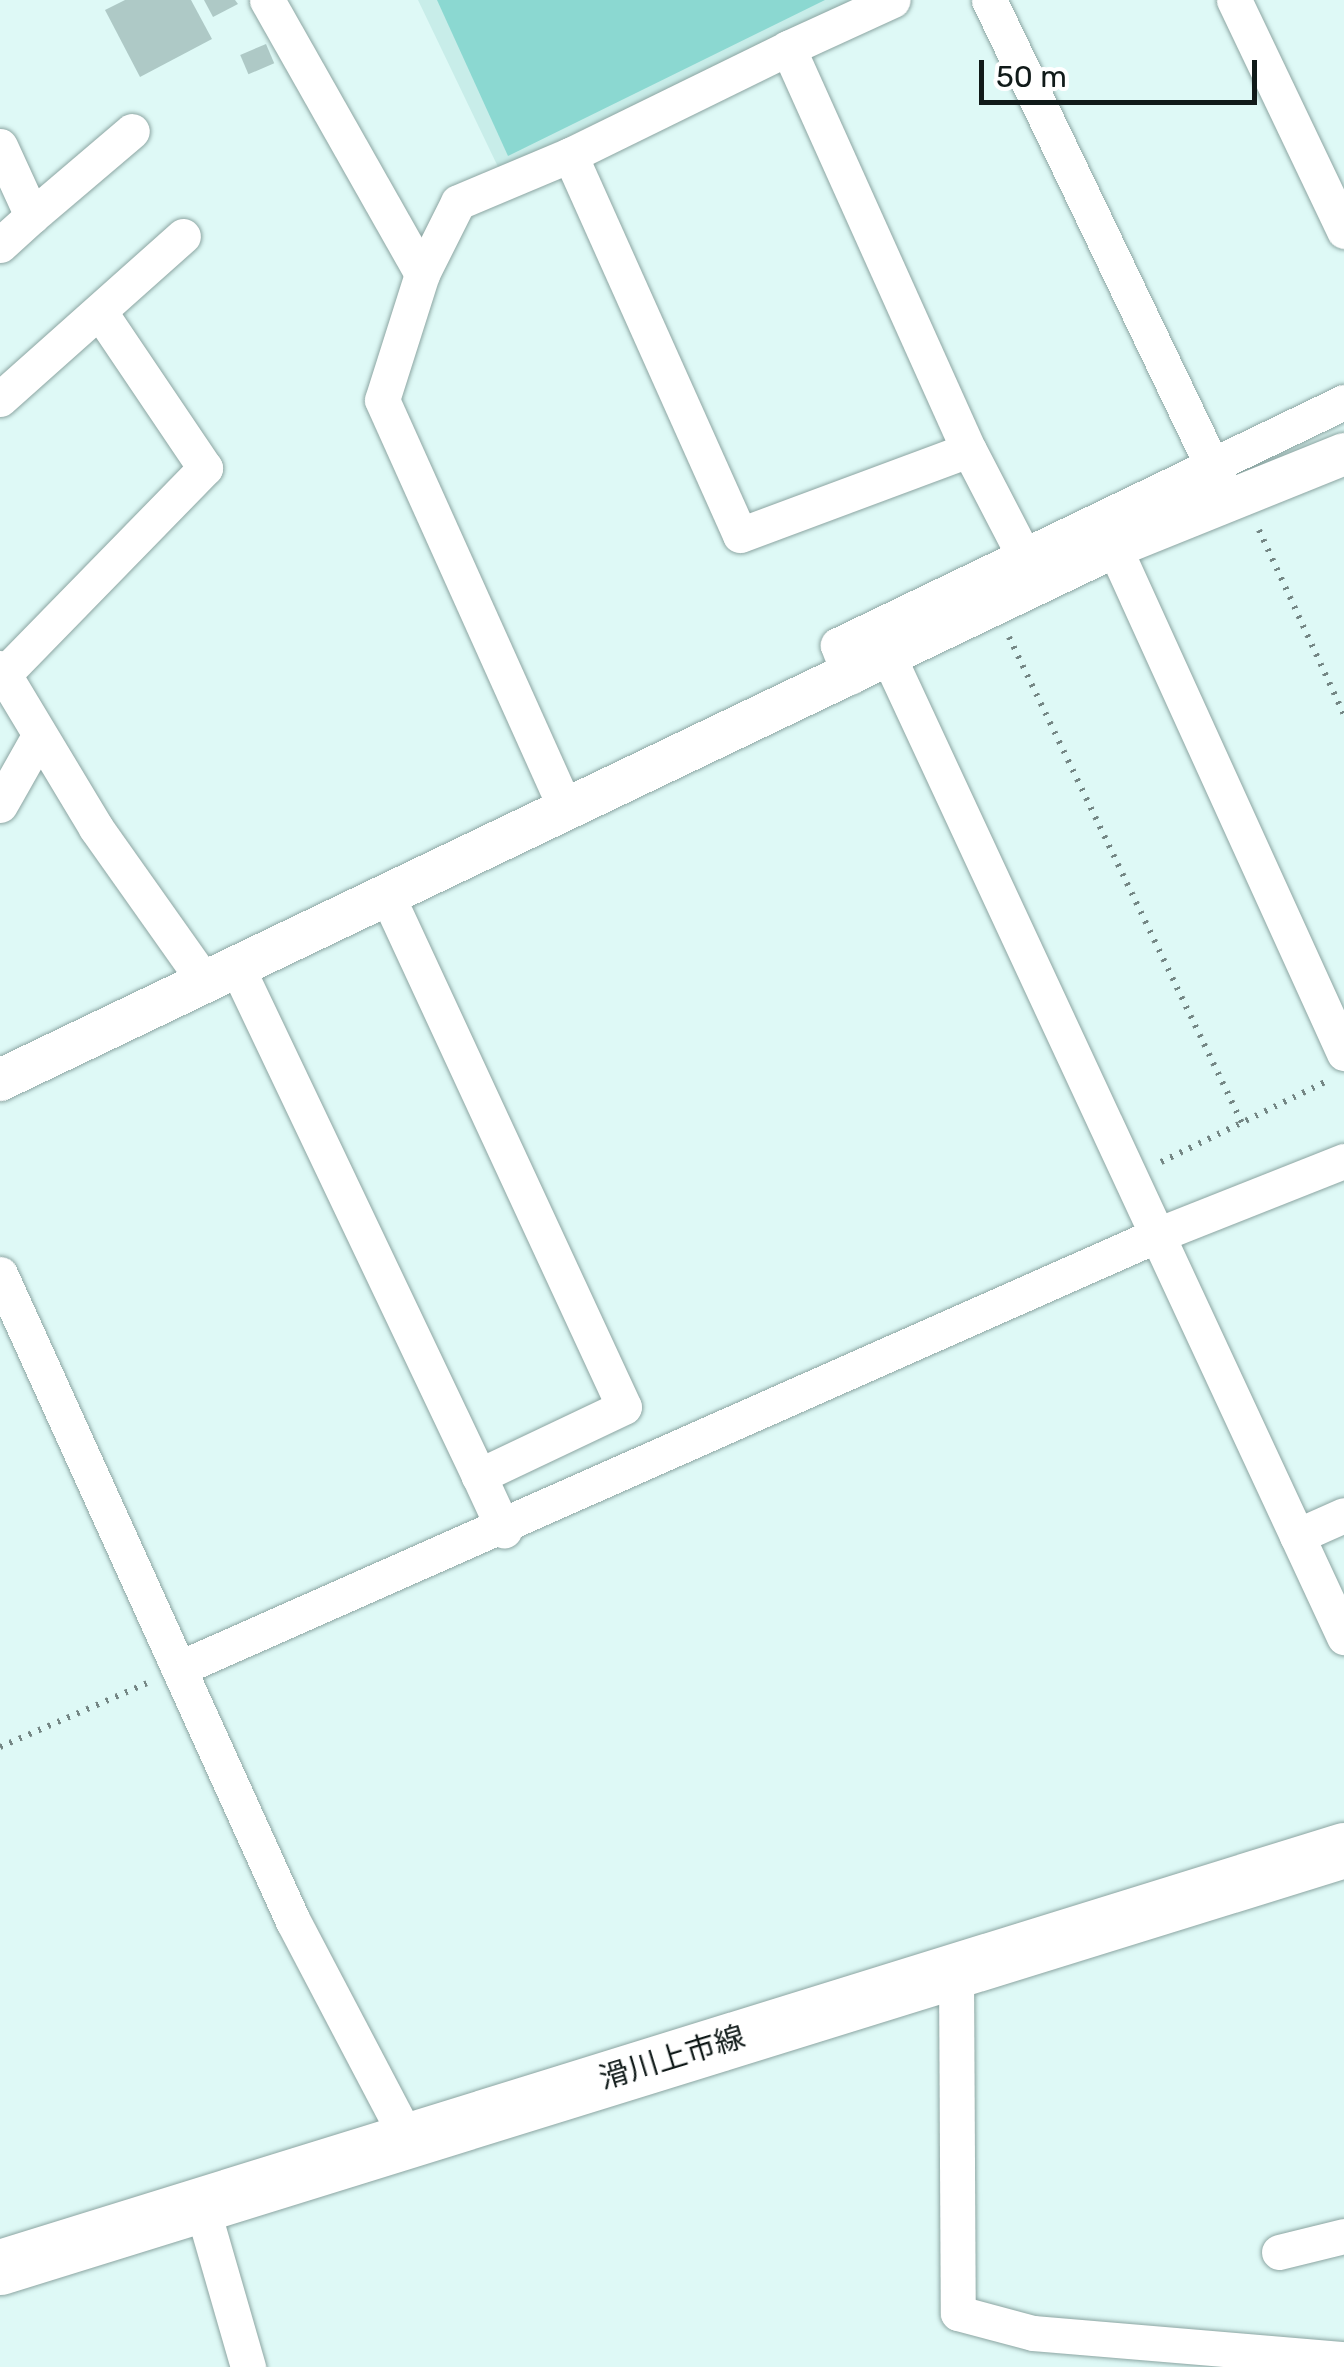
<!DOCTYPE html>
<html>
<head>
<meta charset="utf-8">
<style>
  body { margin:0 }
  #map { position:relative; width:1344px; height:2367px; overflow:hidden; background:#def9f6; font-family:Rubik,"Noto Sans JP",sans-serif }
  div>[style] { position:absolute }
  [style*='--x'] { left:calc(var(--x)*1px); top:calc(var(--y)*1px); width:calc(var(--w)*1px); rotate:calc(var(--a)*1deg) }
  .built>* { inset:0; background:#c8ede9 }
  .green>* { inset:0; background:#8bd8d1 }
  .building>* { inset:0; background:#aec9c6; transform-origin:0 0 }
  .path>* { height:6px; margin-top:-3px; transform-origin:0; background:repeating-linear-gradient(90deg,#748684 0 2.5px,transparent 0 10.5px) }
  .roads { filter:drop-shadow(0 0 2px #8ca5a2) drop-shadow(0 0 2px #8ca5a2) }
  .minor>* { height:35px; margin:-17.5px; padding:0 17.5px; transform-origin:17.5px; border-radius:17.5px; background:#fff }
  .tertiary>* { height:42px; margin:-21px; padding:0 21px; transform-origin:21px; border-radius:21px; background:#fff }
  .primary>* { height:55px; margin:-27.5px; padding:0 27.5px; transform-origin:27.5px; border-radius:27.5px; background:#fff }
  span { translate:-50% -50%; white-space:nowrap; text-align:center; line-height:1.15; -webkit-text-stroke:9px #fff; paint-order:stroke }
  .street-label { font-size:30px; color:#101a19 }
  .scale { position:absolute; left:979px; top:60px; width:278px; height:45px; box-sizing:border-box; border:5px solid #101a19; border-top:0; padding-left:12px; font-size:30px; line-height:35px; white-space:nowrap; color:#101a19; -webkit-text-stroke:8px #fff; paint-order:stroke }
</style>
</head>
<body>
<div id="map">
  <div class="built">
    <i style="clip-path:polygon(418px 0,855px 0,499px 169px)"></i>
  </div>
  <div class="green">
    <i style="clip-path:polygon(437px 0,825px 0,508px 156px)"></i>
  </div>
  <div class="building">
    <i style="clip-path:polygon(125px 0,191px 0,212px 39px,140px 77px,105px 10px)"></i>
    <i style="clip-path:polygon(204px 0,235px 0,238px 4px,213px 17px)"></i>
    <i style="left:266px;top:44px;width:21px;height:28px;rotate:67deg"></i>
  </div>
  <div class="path">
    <i style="--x:1259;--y:530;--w:204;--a:65.3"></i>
    <i style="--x:1009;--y:637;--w:539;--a:64.39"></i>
    <i style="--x:1161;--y:1162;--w:182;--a:-26"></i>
    <i style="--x:0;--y:1747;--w:160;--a:-23.5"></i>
  </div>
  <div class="roads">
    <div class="minor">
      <i style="--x:267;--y:0;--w:315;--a:60.5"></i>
      <i style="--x:422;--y:274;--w:132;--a:107.6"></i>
      <i style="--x:382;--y:400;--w:448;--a:65.8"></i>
      <i style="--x:989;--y:0;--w:534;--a:64.39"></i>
      <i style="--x:1234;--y:0;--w:256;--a:64.5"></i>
      <i style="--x:788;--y:48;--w:115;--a:-24.6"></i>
      <i style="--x:0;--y:146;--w:77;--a:65.4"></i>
      <i style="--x:32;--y:216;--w:131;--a:-40.4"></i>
      <i style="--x:570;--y:155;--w:243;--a:-26.1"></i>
      <i style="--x:788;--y:48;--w:441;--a:65.8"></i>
      <i style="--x:0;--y:245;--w:43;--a:-42.2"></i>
      <i style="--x:422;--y:274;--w:80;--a:-63.4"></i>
      <i style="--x:458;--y:202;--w:121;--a:-22.8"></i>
      <i style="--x:570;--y:155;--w:416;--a:65.9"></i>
      <i style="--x:740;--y:535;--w:244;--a:-20.4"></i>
      <i style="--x:969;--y:450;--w:152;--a:62.6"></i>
      <i style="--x:0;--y:399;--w:245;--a:-41.7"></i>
      <i style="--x:1114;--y:547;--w:556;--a:65.56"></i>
      <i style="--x:889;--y:658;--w:1080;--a:65.07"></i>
      <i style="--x:0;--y:668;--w:187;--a:59"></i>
      <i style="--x:96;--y:828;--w:185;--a:54.7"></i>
      <i style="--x:4;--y:674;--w:288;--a:-45.7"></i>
      <i style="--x:205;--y:468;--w:189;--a:-124"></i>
      <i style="--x:850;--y:677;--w:34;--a:-111"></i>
      <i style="--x:838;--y:645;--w:561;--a:-25.65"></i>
      <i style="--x:0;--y:805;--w:79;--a:-60.5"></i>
      <i style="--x:386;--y:893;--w:566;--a:65.15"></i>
      <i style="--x:624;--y:1407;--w:161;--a:154.6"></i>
      <i style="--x:479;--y:1476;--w:60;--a:65.2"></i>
      <i style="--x:235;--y:963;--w:568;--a:64.56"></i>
      <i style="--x:0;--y:1274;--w:710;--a:65.64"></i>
      <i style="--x:293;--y:1921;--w:247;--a:62.3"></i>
      <i style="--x:1297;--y:1536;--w:51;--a:-24.1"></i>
      <i style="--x:180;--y:1668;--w:1069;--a:-23.9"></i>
      <i style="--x:1157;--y:1235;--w:201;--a:-21.6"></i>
      <i style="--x:956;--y:1970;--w:343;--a:89.7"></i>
      <i style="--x:958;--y:2313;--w:78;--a:14.9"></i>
      <i style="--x:1033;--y:2333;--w:312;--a:4.8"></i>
      <i style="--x:201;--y:2204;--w:170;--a:73.9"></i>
      <i style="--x:1279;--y:2252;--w:67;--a:-13.8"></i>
    </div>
    <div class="tertiary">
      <i style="--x:0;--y:1080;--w:1235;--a:-25.57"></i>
      <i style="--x:1114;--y:547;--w:248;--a:-22"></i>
    </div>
    <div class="primary">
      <i style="--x:0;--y:2267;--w:1407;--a:-17.24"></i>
    </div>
  </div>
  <div class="street-label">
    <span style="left:672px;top:2058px;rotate:-17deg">滑川上市線</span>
  </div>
  <div class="scale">50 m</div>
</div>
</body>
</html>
